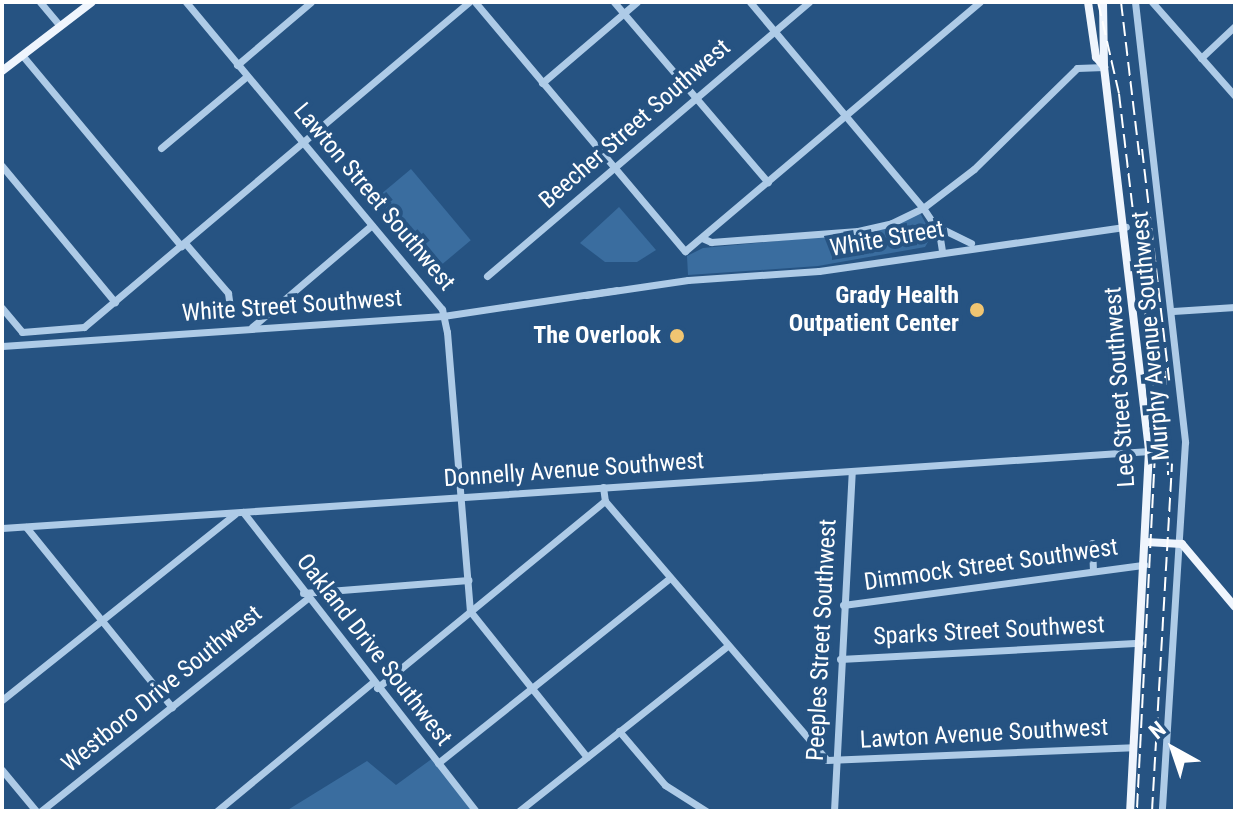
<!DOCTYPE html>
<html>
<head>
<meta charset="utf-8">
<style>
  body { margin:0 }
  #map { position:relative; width:1237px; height:813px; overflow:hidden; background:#265382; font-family:"Roboto Condensed",sans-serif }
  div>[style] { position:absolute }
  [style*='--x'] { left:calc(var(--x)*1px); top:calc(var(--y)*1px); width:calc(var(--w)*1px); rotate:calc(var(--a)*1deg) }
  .green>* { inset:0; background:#3a6d9f; transform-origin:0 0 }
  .minor>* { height:7px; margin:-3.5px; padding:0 3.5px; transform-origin:3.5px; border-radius:3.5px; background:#aecbe7 }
  .major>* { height:8px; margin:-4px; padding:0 4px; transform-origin:4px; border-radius:4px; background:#eff5fd }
  .rail>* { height:2px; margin-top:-1px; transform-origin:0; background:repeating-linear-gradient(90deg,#fff 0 14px,transparent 0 20px) }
  .minor-bridge>* { height:7px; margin:-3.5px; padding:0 3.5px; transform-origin:3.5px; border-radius:3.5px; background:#aecbe7 }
  .dots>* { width:22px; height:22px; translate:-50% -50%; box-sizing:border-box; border:4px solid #265382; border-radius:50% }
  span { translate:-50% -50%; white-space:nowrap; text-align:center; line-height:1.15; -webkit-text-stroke:8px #265382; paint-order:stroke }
  .street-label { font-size:24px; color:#fff }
  .poi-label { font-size:24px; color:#fff; font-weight:700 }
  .right { translate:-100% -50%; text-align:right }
  .frame { position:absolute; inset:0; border:4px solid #fff; pointer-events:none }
  .north { position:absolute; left:1133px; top:709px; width:80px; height:80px; -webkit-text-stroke:6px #265382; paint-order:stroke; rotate:320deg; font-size:22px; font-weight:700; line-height:32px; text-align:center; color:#fff }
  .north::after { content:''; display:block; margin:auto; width:28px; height:36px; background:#fff; clip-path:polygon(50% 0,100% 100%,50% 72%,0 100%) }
</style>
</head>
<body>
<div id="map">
  <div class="green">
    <i style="left:411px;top:169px;width:93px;height:51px;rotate:50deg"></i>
    <i style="clip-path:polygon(619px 207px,656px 250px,637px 262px,605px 262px,580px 243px)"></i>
    <i style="clip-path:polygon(920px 213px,932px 235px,925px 247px,818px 266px,688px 275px,687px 256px,703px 248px,871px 232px)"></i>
    <i style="clip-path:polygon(433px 758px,475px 811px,286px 811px,367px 761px,396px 785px)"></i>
  </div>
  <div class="minor">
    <i style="--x:40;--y:2;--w:31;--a:50"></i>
    <i style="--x:186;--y:2;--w:400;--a:50.2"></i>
    <i style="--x:475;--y:2;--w:326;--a:49.9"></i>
    <i style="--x:685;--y:251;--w:386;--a:-40.2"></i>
    <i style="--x:614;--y:2;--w:237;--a:49.5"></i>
    <i style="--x:750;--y:2;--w:269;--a:50"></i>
    <i style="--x:923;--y:208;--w:29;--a:56"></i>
    <i style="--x:939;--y:232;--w:18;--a:81"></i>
    <i style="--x:1135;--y:2;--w:443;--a:83.5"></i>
    <i style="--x:1185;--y:442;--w:370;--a:93.6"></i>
    <i style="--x:1152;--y:2;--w:125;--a:48.6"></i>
    <i style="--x:22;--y:55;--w:249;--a:50.2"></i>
    <i style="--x:1201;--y:58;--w:47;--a:-43.3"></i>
    <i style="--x:237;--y:65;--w:97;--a:-40.4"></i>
    <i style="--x:542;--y:83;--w:125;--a:-40.5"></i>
    <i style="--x:161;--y:148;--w:112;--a:-39.9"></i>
    <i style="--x:2;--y:166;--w:177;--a:50.3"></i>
    <i style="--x:936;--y:226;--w:39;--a:26"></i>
    <i style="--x:702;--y:238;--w:10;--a:24"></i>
    <i style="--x:711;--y:242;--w:147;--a:-4.3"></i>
    <i style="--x:858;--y:231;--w:35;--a:-13"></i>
    <i style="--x:892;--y:223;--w:34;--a:-26"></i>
    <i style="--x:923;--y:208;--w:64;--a:-37.4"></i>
    <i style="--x:974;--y:169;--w:144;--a:-44.4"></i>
    <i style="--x:1077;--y:68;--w:27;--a:-2"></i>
    <i style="--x:185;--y:243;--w:66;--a:49.3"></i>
    <i style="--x:228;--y:293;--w:15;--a:82"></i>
    <i style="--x:487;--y:276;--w:423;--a:-40.4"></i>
    <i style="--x:586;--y:295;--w:103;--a:-8.4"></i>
    <i style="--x:688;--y:280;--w:131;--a:-3.9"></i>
    <i style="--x:819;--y:271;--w:310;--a:-8.2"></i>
    <i style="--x:2;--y:308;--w:31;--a:50"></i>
    <i style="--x:22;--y:332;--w:62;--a:-4.6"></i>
    <i style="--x:84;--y:327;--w:504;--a:-40.17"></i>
    <i style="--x:1173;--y:311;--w:62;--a:-3.7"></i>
    <i style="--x:252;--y:327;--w:157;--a:-40.4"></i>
    <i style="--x:447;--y:332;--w:280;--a:85.3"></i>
    <i style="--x:470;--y:611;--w:187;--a:51.3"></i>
    <i style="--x:2;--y:346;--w:442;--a:-3.9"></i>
    <i style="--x:443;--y:316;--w:175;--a:-8.5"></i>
    <i style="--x:603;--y:487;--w:14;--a:82"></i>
    <i style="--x:605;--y:501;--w:341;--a:49.4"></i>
    <i style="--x:827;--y:760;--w:306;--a:-2.4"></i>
    <i style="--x:243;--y:512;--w:379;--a:52.1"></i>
    <i style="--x:26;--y:527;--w:232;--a:51"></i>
    <i style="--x:2;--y:528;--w:1150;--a:-3.84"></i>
    <i style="--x:1092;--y:543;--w:28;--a:88"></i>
    <i style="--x:303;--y:593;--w:166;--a:-4.5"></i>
    <i style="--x:843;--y:605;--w:304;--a:-7.6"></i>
    <i style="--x:840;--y:659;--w:300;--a:-3.1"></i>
    <i style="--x:377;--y:688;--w:295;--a:-39.4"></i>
    <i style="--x:2;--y:700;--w:298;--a:-38.6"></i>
    <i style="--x:619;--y:731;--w:71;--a:49.6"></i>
    <i style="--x:665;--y:785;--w:49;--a:32.4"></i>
    <i style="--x:438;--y:763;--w:297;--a:-38.6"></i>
    <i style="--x:2;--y:770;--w:53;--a:50.3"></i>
    <i style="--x:41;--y:811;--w:340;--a:-38.6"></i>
    <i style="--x:217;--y:811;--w:201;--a:-39.6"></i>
    <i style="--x:519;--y:811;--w:265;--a:-38.4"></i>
    <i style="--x:834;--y:811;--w:340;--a:-87"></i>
  </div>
  <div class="major">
    <i style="--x:1088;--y:2;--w:56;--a:81.7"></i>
    <i style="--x:1096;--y:57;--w:13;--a:51"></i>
    <i style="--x:1103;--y:2;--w:65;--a:89.1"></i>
    <i style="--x:1104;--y:67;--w:387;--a:83.3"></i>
    <i style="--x:1149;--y:451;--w:361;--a:93"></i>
    <i style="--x:2;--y:71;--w:113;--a:-37.5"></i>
    <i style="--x:1146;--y:542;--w:36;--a:3"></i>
    <i style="--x:1182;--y:544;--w:82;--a:49.9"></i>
  </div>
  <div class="rail">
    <i style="--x:1098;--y:2;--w:94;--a:77.1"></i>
    <i style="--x:1119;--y:94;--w:322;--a:83.2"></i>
    <i style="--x:1157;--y:414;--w:398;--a:92.9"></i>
    <i style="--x:1121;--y:2;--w:160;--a:83.2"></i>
    <i style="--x:1142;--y:149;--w:233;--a:83.3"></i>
    <i style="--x:1165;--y:371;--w:104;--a:88.3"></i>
    <i style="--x:1152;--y:811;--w:348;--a:-86.7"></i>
  </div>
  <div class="minor-bridge">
    <i style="--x:442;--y:309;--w:24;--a:78"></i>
  </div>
  <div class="dots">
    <i style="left:977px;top:310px;background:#f0c572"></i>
    <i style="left:677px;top:336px;background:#f0c572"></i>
  </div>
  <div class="street-label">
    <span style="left:635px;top:124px;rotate:-41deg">Beecher Street Southwest</span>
    <span style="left:374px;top:197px;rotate:50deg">Lawton Street Southwest</span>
    <span style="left:887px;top:239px;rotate:-10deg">White Street</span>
    <span style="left:292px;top:306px;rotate:-4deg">White Street Southwest</span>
    <span style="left:1151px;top:336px;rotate:-95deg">Murphy Avenue Southwest</span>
    <span style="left:1120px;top:387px;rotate:-94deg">Lee Street Southwest</span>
    <span style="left:574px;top:470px;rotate:-4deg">Donnelly Avenue Southwest</span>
    <span style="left:991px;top:565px;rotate:-8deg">Dimmock Street Southwest</span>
    <span style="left:989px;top:631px;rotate:-3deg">Sparks Street Southwest</span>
    <span style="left:822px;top:640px;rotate:-87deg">Peeples Street Southwest</span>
    <span style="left:374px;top:650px;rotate:52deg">Oakland Drive Southwest</span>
    <span style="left:162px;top:689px;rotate:-39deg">Westboro Drive Southwest</span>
    <span style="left:984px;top:734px;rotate:-3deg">Lawton Avenue Southwest</span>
  </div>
  <div class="poi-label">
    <span class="right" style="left:959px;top:310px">Grady Health<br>Outpatient Center</span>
    <span class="right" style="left:661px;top:336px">The Overlook</span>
  </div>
  <div class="frame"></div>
  <div class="north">N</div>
</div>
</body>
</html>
